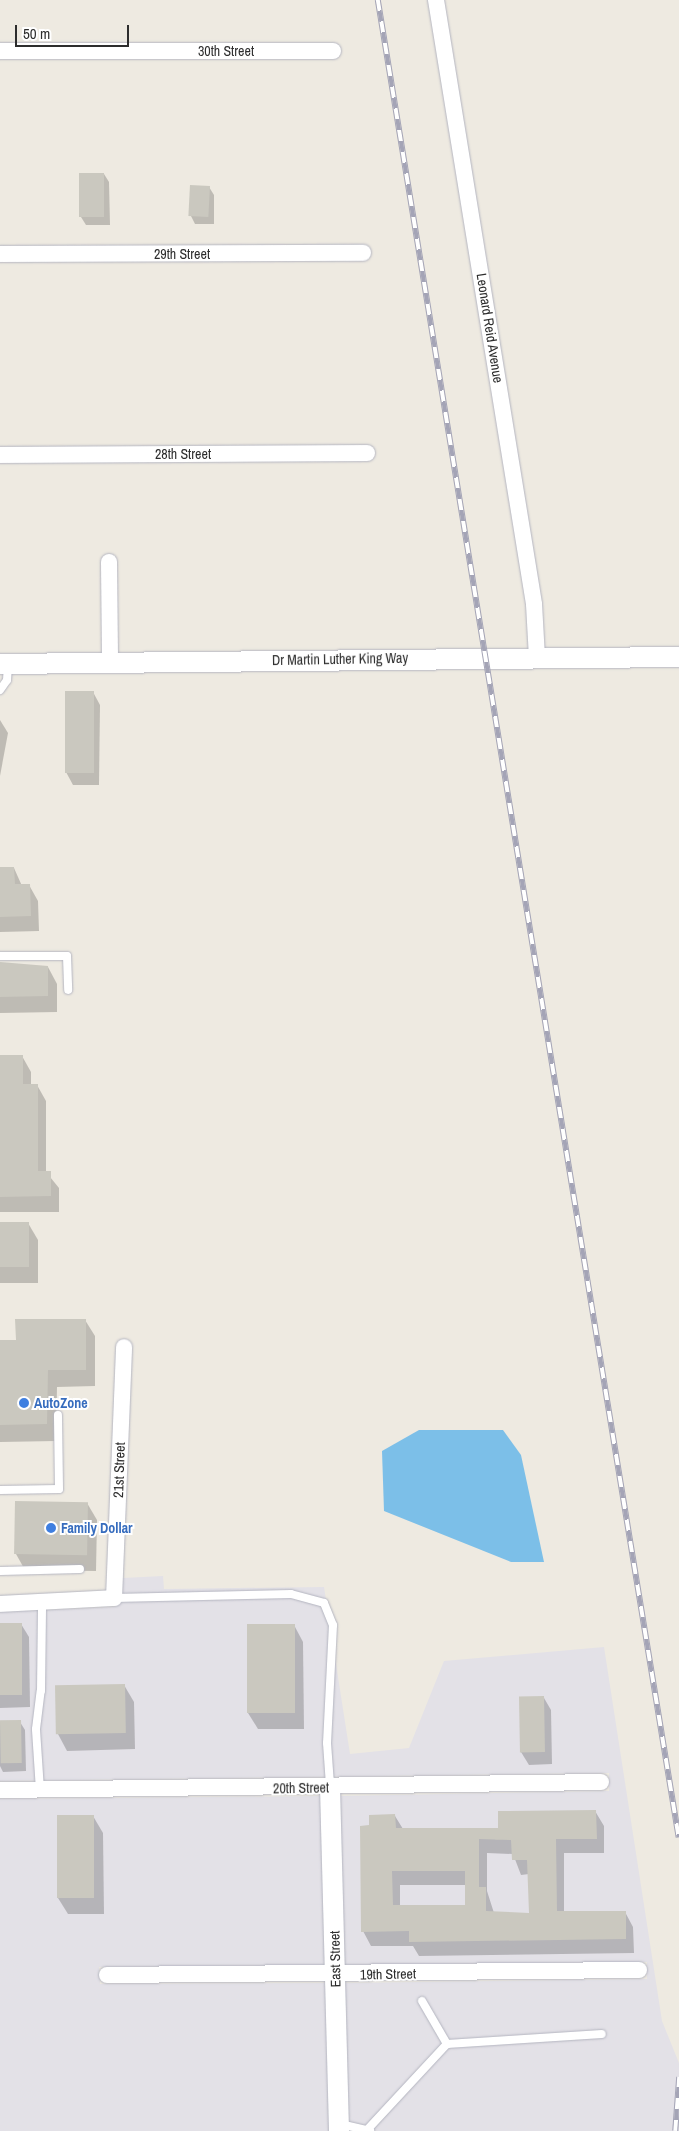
<!DOCTYPE html>
<html>
<head>
<meta charset="utf-8">
<style>
  body { margin:0 }
  #map { position:relative; width:679px; height:2131px; overflow:hidden; background:#eeeae1; font-family:"Archivo Narrow",sans-serif }
  div>[style] { position:absolute }
  [style*='--x'] { left:calc(var(--x)*1px); top:calc(var(--y)*1px); width:calc(var(--w)*1px); rotate:calc(var(--a)*1deg) }
  .industrial>* { inset:0; background:#e3e1e7 }
  .water>* { inset:0; background:#7cbfe8 }
  .shadow>* { inset:0; background:#0003 }
  .building>* { inset:0; background:#cac8bf; transform-origin:0 0 }
  .roads { filter:drop-shadow(0 0 1px #b4b5c0) drop-shadow(0 0 1px #b4b5c0) }
  .service>* { height:8px; margin:-4px; padding:0 4px; transform-origin:4px; border-radius:4px; background:#fff }
  .minor>* { height:16px; margin:-8px; padding:0 8px; transform-origin:8px; border-radius:8px; background:#fff }
  .tertiary>* { height:20px; margin:-10px; padding:0 10px; transform-origin:10px; border-radius:10px; background:#fff }
  .rail>* { height:5.5px; margin-top:-2.75px; transform-origin:0; background:repeating-linear-gradient(90deg,#fff 0 11px,#a4a4b6 0 22px); box-sizing:border-box; border-block:1px solid #a4a4b6 }
  .dots>* { width:14px; height:14px; translate:-50% -50%; box-sizing:border-box; border:2px solid #fff; border-radius:50% }
  span { translate:-50% -50%; white-space:nowrap; text-align:center; line-height:1.15; -webkit-text-stroke:4px #fff; paint-order:stroke }
  .street-label { font-size:14px; color:#2d2d2d }
  .shop-label { font-size:14px; color:#366cbe; font-weight:700 }
  .left { translate:0 -50%; text-align:left }
  .scale { position:absolute; left:15px; top:25px; width:114px; height:22px; box-sizing:border-box; border:2px solid #2d2d2d; border-top:0; padding-left:6px; font-size:15px; line-height:18px; white-space:nowrap; color:#2d2d2d; -webkit-text-stroke:4px #fff; paint-order:stroke }
</style>
</head>
<body>
<div id="map">
  <div class="industrial">
    <i style="clip-path:polygon(163px 1576px,164px 1589px,324px 1587px,350px 1754px,409px 1748px,444px 1661px,604px 1647px,662px 2021px,679px 2063px,679px 2131px,347px 2131px,343px 1983px,647px 1979px,647px 1962px,343px 1965px,339px 1796px,609px 1791px,609px 1773px,0 1781px,0 1612px,115px 1607px,122px 1598px,123px 1578px)"></i>
    <i style="clip-path:polygon(323px 1796px,327px 1965px,99px 1967px,100px 1984px,327px 1983px,331px 2131px,0 2131px,0 1799px)"></i>
  </div>
  <div class="water">
    <i style="clip-path:polygon(419px 1430px,503px 1430px,521px 1455px,544px 1562px,511px 1562px,384px 1511px,382px 1451px)"></i>
  </div>
  <div class="shadow">
    <i style="clip-path:polygon(104px 174px,109px 182px,110px 225px,86px 225px,81px 217px)"></i>
    <i style="clip-path:polygon(209px 187px,214px 195px,214px 224px,195px 224px,191px 216px)"></i>
    <i style="clip-path:polygon(93px 692px,100px 705px,99px 785px,73px 785px,66px 772px)"></i>
    <i style="clip-path:polygon(0 720px,8px 733px,0 776px)"></i>
    <i style="clip-path:polygon(0 868px,14px 868px,22px 886px,29px 885px,38px 901px,39px 931px,0 932px)"></i>
    <i style="clip-path:polygon(0 963px,48px 967px,57px 984px,57px 1012px,0 1013px)"></i>
    <i style="clip-path:polygon(0 1056px,22px 1056px,31px 1072px,31px 1085px,37px 1085px,46px 1101px,46px 1172px,59px 1188px,59px 1212px,0 1212px)"></i>
    <i style="clip-path:polygon(0 1223px,28px 1223px,38px 1240px,38px 1283px,0 1283px)"></i>
    <i style="clip-path:polygon(85px 1320px,95px 1336px,95px 1386px,57px 1387px,56px 1441px,0 1442px,0 1341px,17px 1341px)"></i>
    <i style="clip-path:polygon(87px 1503px,97px 1520px,96px 1571px,25px 1570px,16px 1554px)"></i>
    <i style="clip-path:polygon(21px 1624px,29px 1637px,30px 1707px,0 1708px,0 1625px)"></i>
    <i style="clip-path:polygon(294px 1625px,303px 1642px,304px 1729px,258px 1729px,248px 1713px)"></i>
    <i style="clip-path:polygon(124px 1685px,134px 1702px,135px 1749px,67px 1751px,58px 1734px)"></i>
    <i style="clip-path:polygon(544px 1698px,551px 1710px,552px 1764px,529px 1765px,521px 1752px)"></i>
    <i style="clip-path:polygon(0 1722px,20px 1722px,25px 1730px,26px 1771px,3px 1772px,0 1766px)"></i>
    <i style="clip-path:polygon(evenodd,595px 1811px,604px 1826px,604px 1853px,564px 1853px,564px 1912px,625px 1912px,633px 1927px,634px 1953px,419px 1956px,413px 1946px,371px 1946px,363px 1931px,370px 1827px,395px 1816px,403px 1829px,500px 1829px,595px 1811px,487px 1853px,513px 1854px,521px 1875px,529px 1874px,530px 1914px,494px 1913px,487px 1891px,487px 1853px,595px 1811px,400px 1885px,466px 1885px,466px 1906px,400px 1906px,400px 1885px)"></i>
    <i style="clip-path:polygon(93px 1816px,103px 1833px,104px 1914px,68px 1914px,58px 1898px)"></i>
  </div>
  <div class="building">
    <i style="left:79px;top:173px;width:25px;height:44px"></i>
    <i style="left:190px;top:185px;width:20px;height:31px;rotate:3deg"></i>
    <i style="left:65px;top:691px;width:29px;height:82px"></i>
    <i style="clip-path:polygon(0 867px,14px 867px,15px 884px,30px 884px,31px 916px,0 917px)"></i>
    <i style="clip-path:polygon(0 962px,48px 966px,48px 996px,0 997px)"></i>
    <i style="clip-path:polygon(0 1055px,23px 1055px,23px 1084px,38px 1084px,38px 1171px,51px 1171px,51px 1196px,0 1197px)"></i>
    <i style="left:0;top:1222px;width:29px;height:45px"></i>
    <i style="clip-path:polygon(15px 1319px,86px 1319px,86px 1370px,48px 1370px,47px 1424px,0 1425px,0 1340px,16px 1340px)"></i>
    <i style="left:15px;top:1501px;width:73px;height:53px;rotate:1deg"></i>
    <i style="left:0;top:1623px;width:22px;height:72px"></i>
    <i style="left:295px;top:1624px;width:89px;height:48px;rotate:90deg"></i>
    <i style="left:125px;top:1684px;width:49px;height:70px;rotate:89deg"></i>
    <i style="left:544px;top:1696px;width:56px;height:25px;rotate:89deg"></i>
    <i style="left:21px;top:1720px;width:43px;height:21px;rotate:89deg"></i>
    <i style="clip-path:polygon(evenodd,596px 1810px,597px 1839px,556px 1839px,557px 1911px,626px 1911px,626px 1939px,409px 1942px,409px 1931px,361px 1932px,360px 1826px,369px 1825px,369px 1815px,395px 1814px,396px 1828px,498px 1828px,498px 1811px,596px 1810px,479px 1839px,511px 1840px,512px 1860px,527px 1860px,529px 1913px,486px 1911px,486px 1887px,479px 1887px,479px 1839px,596px 1810px,392px 1871px,465px 1871px,465px 1905px,393px 1905px,392px 1871px)"></i>
    <i style="left:57px;top:1815px;width:37px;height:83px"></i>
  </div>
  <div class="roads">
    <div class="service">
      <i style="--x:0;--y:690;--w:12;--a:-55"></i>
      <i style="--x:7;--y:680;--w:15;--a:-86"></i>
      <i style="--x:0;--y:956;--w:67;--a:0"></i>
      <i style="--x:67;--y:956;--w:34;--a:88"></i>
      <i style="--x:0;--y:1490;--w:59;--a:-1"></i>
      <i style="--x:59;--y:1489;--w:74;--a:-90.8"></i>
      <i style="--x:0;--y:1571;--w:80;--a:-1.4"></i>
      <i style="--x:114;--y:1598;--w:177;--a:-1.3"></i>
      <i style="--x:291;--y:1594;--w:34;--a:15"></i>
      <i style="--x:324;--y:1603;--w:24;--a:68"></i>
      <i style="--x:333;--y:1625;--w:118;--a:92.9"></i>
      <i style="--x:327;--y:1743;--w:42;--a:85.9"></i>
      <i style="--x:40;--y:1790;--w:61;--a:-93.8"></i>
      <i style="--x:36;--y:1729;--w:38;--a:-83"></i>
      <i style="--x:41;--y:1691;--w:88;--a:-89.3"></i>
      <i style="--x:422;--y:2001;--w:50;--a:59.8"></i>
      <i style="--x:340;--y:2124;--w:31;--a:13"></i>
      <i style="--x:367;--y:2130;--w:117;--a:-47.1"></i>
      <i style="--x:447;--y:2044;--w:155;--a:-3.7"></i>
    </div>
    <div class="minor">
      <i style="--x:436;--y:0;--w:612;--a:80.78"></i>
      <i style="--x:534;--y:604;--w:53;--a:86.8"></i>
      <i style="--x:0;--y:51;--w:333;--a:0"></i>
      <i style="--x:0;--y:254;--w:363;--a:-0.2"></i>
      <i style="--x:0;--y:455;--w:367;--a:-0.3"></i>
      <i style="--x:109;--y:562;--w:100;--a:89.4"></i>
      <i style="--x:0;--y:1604;--w:114;--a:-3"></i>
      <i style="--x:114;--y:1598;--w:251;--a:-87.7"></i>
      <i style="--x:0;--y:1790;--w:601;--a:-0.76"></i>
      <i style="--x:107;--y:1975;--w:532;--a:-0.54"></i>
    </div>
    <div class="tertiary">
      <i style="--x:0;--y:664;--w:679;--a:-0.59"></i>
      <i style="--x:330;--y:1787;--w:344;--a:88.5"></i>
    </div>
  </div>
  <div class="rail">
    <i style="--x:378;--y:0;--w:1862;--a:80.7"></i>
    <i style="--x:675;--y:2131;--w:54;--a:-85.8"></i>
  </div>
  <div class="dots">
    <i style="left:24px;top:1403px;background:#3f7fe0"></i>
    <i style="left:51px;top:1528px;background:#3f7fe0"></i>
  </div>
  <div class="street-label">
    <span style="left:226px;top:51px">30th Street</span>
    <span style="left:182px;top:254px">29th Street</span>
    <span style="left:490px;top:328px;rotate:81deg">Leonard Reid Avenue</span>
    <span style="left:183px;top:454px">28th Street</span>
    <span style="left:340px;top:659px;rotate:-1deg">Dr Martin Luther King Way</span>
    <span style="left:119px;top:1470px;rotate:-88deg">21st Street</span>
    <span style="left:301px;top:1788px;rotate:-1deg">20th Street</span>
    <span style="left:335px;top:1959px;rotate:-91deg">East Street</span>
    <span style="left:388px;top:1974px;rotate:-1deg">19th Street</span>
  </div>
  <div class="shop-label">
    <span class="left" style="left:34px;top:1403px">AutoZone</span>
    <span class="left" style="left:61px;top:1528px">Family Dollar</span>
  </div>
  <div class="scale">50 m</div>
</div>
</body>
</html>
